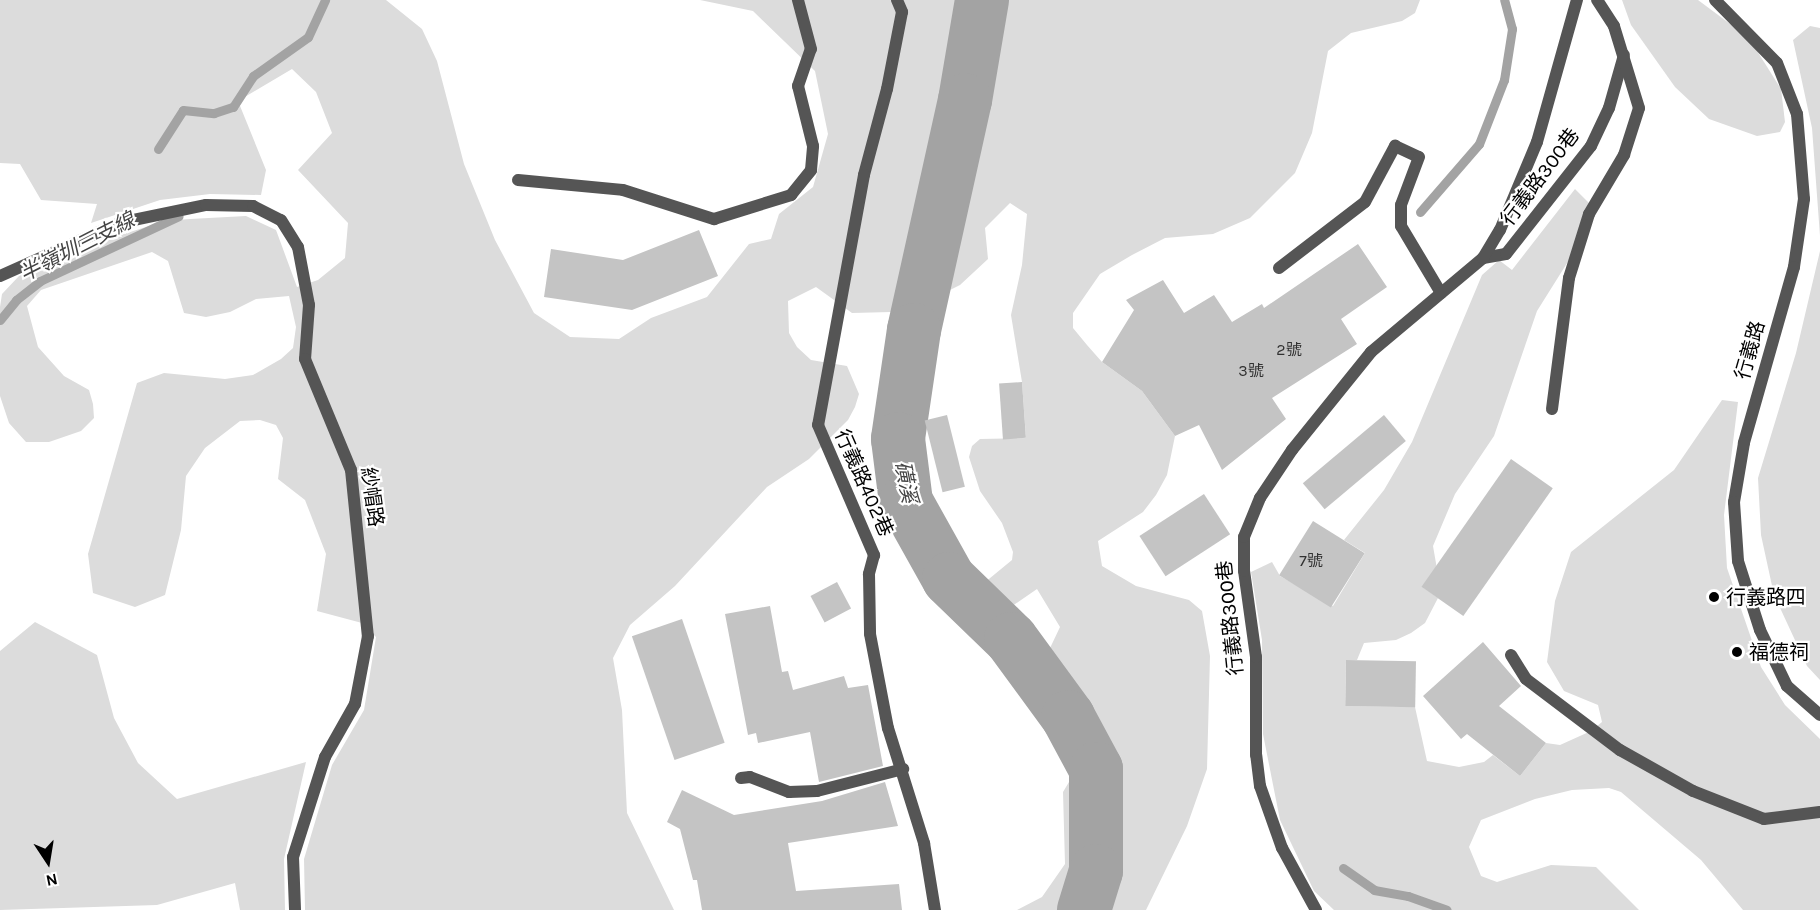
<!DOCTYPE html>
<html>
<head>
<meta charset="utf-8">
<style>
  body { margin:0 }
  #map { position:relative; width:1820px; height:910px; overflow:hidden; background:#fff; font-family:Karla,"Noto Sans TC",sans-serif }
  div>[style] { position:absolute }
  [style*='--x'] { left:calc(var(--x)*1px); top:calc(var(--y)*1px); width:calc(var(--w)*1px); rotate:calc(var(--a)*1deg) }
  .green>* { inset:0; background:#dcdcdc }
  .stream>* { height:9px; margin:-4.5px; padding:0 4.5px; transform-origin:4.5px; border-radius:4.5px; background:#a3a3a3 }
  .river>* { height:54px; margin:-27px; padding:0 27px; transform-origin:27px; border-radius:27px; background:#a3a3a3 }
  .building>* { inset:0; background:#c4c4c4; transform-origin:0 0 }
  .service>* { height:12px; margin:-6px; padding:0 6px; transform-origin:6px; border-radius:6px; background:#555 }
  .minor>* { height:12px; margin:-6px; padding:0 6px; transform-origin:6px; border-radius:6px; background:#555 }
  .tertiary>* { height:12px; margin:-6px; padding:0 6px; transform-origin:6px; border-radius:6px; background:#555 }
  .dots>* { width:16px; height:16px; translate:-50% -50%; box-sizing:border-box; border:3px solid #fff; border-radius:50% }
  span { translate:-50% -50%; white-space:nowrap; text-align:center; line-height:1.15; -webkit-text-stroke:4.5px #fff; paint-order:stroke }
  .number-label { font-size:16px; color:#313131 }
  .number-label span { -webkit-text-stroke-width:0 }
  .street-label { font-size:20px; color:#000 }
  .poi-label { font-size:20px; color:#000 }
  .left { translate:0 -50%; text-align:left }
  .water-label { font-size:21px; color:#444; font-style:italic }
  .north { position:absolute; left:18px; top:832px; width:60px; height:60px; -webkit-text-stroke:4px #fff; paint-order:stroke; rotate:168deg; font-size:16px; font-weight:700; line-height:24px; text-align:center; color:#000 }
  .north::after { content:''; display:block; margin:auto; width:21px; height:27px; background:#000; clip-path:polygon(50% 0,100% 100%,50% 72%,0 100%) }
</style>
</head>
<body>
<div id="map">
  <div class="green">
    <i style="clip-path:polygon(0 0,386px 0,422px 29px,437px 61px,464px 164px,495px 240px,534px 313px,570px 337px,619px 339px,651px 318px,707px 297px,749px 244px,771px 239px,779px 214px,813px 187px,828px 134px,815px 71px,753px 11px,700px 0,1420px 0,1415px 13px,1402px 21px,1351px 33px,1328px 51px,1312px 133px,1295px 173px,1250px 218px,1213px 234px,1165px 238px,1132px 255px,1100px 274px,1073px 313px,1073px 328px,1087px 345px,1102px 362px,1142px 391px,1175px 436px,1167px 475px,1156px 495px,1143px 512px,1098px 541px,1102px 566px,1136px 586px,1189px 600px,1202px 611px,1210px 656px,1207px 769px,1187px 826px,1146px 910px,1017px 910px,1042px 897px,1065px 864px,1063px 792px,1078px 767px,1048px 706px,1043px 684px,1042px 665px,1060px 627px,1037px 589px,992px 620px,975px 614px,967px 603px,967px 597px,1012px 560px,1013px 552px,1002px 523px,980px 491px,969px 457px,972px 446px,980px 439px,1026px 438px,1022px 382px,1011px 315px,1022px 265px,1027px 214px,1010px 203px,985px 228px,988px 259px,960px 285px,926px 302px,891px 312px,852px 313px,816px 287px,788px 301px,789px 333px,797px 347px,811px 360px,847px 366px,859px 394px,855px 407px,848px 420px,809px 459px,767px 487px,675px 586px,630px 625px,613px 658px,622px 710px,627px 813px,674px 910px,305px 910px,304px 859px,332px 765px,364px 710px,376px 637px,362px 623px,317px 611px,326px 554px,305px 500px,278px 479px,283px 438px,276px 425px,260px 420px,240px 421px,205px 448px,186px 476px,181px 530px,165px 595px,135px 607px,93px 593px,88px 554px,137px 383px,164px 373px,225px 379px,253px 375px,281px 359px,293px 348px,296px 327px,289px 296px,256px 299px,230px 312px,206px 317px,184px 313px,168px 261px,152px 252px,41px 290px,27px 306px,38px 347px,64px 376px,89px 390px,93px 404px,94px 418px,81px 431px,49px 442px,26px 442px,9px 423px,0 396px,0 307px,2px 294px,19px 276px,111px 238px,165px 221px,190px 219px,246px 216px,276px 230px,297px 287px,318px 280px,345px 258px,348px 223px,298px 170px,332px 133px,316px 92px,292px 69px,238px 101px,266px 170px,261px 195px,210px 194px,160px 200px,91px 223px,97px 204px,41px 200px,20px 164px,0 163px)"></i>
    <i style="clip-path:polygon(1622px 0,1698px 0,1749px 38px,1781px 89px,1785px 122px,1780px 132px,1757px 136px,1709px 119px,1675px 87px,1631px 25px)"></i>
    <i style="clip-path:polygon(1810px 26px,1820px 28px,1820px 236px,1812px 128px,1793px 40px)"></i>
    <i style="clip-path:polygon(1575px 189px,1590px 204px,1569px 260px,1537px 311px,1494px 436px,1455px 494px,1433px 546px,1437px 569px,1424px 588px,1438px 598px,1425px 623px,1411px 633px,1396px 640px,1364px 643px,1357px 660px,1346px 660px,1345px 706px,1415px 707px,1427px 761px,1459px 767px,1484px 762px,1493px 755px,1520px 776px,1546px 743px,1560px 745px,1591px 731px,1602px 722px,1598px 705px,1564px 691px,1547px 662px,1555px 601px,1571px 552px,1674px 470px,1722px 400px,1738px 402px,1724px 515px,1727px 568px,1761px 667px,1785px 705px,1820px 739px,1820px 910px,1743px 910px,1701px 860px,1621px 792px,1609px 788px,1572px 790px,1535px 799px,1481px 820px,1469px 847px,1481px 876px,1497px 882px,1551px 865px,1596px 867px,1639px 910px,1334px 910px,1314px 891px,1280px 820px,1263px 734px,1262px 640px,1251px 572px,1272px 562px,1280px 576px,1333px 606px,1365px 553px,1344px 540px,1384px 490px,1412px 442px,1482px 275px,1499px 260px,1512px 270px)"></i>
    <i style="clip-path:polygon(1820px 251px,1820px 680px,1807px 666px,1774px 595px,1761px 535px,1758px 478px,1796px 353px)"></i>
    <i style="clip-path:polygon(35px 622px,97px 655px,114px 718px,138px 763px,177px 799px,306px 762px,284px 859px,285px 910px,240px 910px,235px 883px,157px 905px,0 910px,0 651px)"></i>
  </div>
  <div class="stream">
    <i style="--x:158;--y:149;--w:46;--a:-57.3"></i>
    <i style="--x:183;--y:110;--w:31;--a:6"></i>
    <i style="--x:214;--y:113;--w:20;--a:-18"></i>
    <i style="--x:233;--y:107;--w:37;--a:-57"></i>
    <i style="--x:253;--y:76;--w:67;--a:-35.3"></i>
    <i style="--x:308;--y:37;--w:41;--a:-65.3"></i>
    <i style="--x:1420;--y:212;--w:90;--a:-49.1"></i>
    <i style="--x:1479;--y:144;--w:69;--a:-68.7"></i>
    <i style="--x:1504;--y:80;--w:52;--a:-81.1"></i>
    <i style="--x:1512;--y:29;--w:30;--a:-105"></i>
    <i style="--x:0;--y:320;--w:26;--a:-51"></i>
    <i style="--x:16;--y:300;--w:31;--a:-38"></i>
    <i style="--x:40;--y:281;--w:153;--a:-25.1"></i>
    <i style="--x:1343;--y:868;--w:38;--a:35"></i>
    <i style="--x:1374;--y:890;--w:35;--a:10"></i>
    <i style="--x:1408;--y:896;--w:41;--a:19.7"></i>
  </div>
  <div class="river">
    <i style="--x:982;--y:0;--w:101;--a:99.6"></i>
    <i style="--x:965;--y:100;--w:236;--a:102.5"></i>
    <i style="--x:914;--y:330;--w:110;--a:98.4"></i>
    <i style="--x:898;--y:439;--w:64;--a:82.8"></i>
    <i style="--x:906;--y:502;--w:88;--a:60.8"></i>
    <i style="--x:949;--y:579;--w:86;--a:44.1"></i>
    <i style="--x:1011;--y:639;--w:97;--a:53.8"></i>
    <i style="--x:1068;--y:717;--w:59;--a:61.7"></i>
    <i style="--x:1096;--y:769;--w:102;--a:90"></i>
    <i style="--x:1096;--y:871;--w:41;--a:107.1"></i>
  </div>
  <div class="building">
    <i style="clip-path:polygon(699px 230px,718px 276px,632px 310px,544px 297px,551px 249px,623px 260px)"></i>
    <i style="clip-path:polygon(1358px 244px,1387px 287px,1341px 319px,1357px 344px,1272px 398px,1286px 419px,1222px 470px,1199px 425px,1175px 436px,1142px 391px,1102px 362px,1134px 310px,1126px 300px,1163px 280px,1184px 313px,1214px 295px,1232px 322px,1262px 304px,1264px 308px)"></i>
    <i style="left:1022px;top:382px;width:56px;height:23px;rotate:86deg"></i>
    <i style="left:947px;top:415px;width:74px;height:23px;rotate:76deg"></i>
    <i style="left:1384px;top:415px;width:34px;height:106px;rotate:50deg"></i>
    <i style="left:1511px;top:459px;width:51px;height:156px;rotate:35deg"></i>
    <i style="left:1204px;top:494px;width:48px;height:77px;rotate:57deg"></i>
    <i style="left:1313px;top:521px;width:61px;height:64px;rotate:32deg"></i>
    <i style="left:837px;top:582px;width:30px;height:30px;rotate:62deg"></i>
    <i style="clip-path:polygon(770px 606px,782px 672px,788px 671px,793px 690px,844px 676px,848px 688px,868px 685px,883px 766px,819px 782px,810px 732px,758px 743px,756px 733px,748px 735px,725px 614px)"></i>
    <i style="left:682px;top:619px;width:131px;height:53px;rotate:71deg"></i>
    <i style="clip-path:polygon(1483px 642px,1521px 686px,1499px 706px,1546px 743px,1520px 776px,1467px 734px,1461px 739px,1423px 696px)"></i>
    <i style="left:1346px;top:660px;width:70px;height:46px;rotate:1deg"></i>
    <i style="clip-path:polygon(885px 782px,898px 826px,788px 843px,796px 891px,899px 884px,902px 910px,702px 910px,697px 880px,693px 880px,680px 829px,667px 822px,682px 790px,734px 815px,822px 801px)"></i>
  </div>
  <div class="service">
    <i style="--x:897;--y:0;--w:13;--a:67"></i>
    <i style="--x:902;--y:12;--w:78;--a:101"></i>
    <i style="--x:887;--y:89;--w:89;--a:105"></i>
    <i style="--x:864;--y:175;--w:254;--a:100.4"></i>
    <i style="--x:818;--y:425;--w:142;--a:66.7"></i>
    <i style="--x:874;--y:555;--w:20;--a:105"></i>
    <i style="--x:869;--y:574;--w:60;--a:89"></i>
    <i style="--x:870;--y:634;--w:96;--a:79.2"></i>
    <i style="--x:888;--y:728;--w:121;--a:72.6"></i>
    <i style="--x:924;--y:843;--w:68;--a:80.7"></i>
    <i style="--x:518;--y:180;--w:105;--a:5.4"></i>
    <i style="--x:623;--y:190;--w:96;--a:17.7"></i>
    <i style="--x:714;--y:219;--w:81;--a:-17.3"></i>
    <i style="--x:791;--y:195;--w:32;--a:-51"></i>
    <i style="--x:811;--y:170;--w:24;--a:-85"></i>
    <i style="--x:813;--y:146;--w:62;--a:-104"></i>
    <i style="--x:798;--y:86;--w:39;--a:-71"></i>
    <i style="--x:811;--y:49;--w:51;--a:-104.9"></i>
    <i style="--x:1483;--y:258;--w:23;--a:-10"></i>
    <i style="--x:1506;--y:254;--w:137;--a:-51.8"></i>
    <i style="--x:1591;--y:146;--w:42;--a:-64.7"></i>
    <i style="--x:1609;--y:108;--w:55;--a:-74.2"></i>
    <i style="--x:1279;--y:268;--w:108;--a:-37.5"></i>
    <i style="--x:1365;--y:202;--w:64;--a:-61.8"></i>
    <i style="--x:1395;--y:146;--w:26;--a:25"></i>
    <i style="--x:1419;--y:157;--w:51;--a:110.6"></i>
    <i style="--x:1401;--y:205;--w:21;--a:90"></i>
    <i style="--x:1401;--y:226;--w:78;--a:59.2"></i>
    <i style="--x:1552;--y:409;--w:132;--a:-82.6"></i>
    <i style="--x:1569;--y:278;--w:67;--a:-72.6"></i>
    <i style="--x:1589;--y:214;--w:69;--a:-59.3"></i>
    <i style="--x:1624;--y:155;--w:49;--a:-72.3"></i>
    <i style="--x:1639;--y:108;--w:86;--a:-107"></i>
    <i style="--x:1614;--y:26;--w:31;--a:-123"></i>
    <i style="--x:1511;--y:655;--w:28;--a:58"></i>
    <i style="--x:1526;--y:679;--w:118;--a:37.1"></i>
    <i style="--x:1620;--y:750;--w:84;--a:29.3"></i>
    <i style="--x:1693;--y:791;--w:76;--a:21.5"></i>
    <i style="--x:1764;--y:819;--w:56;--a:-7.1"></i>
    <i style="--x:741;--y:778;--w:9;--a:-6"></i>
    <i style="--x:750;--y:777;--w:42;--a:21"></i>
    <i style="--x:789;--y:792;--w:28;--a:-2"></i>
    <i style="--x:817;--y:791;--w:89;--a:-14.3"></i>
    <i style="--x:1316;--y:910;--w:71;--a:-118.7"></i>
    <i style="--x:1282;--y:848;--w:66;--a:-109.5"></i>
    <i style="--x:1260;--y:786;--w:31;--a:-97"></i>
    <i style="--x:1256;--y:755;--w:98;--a:-90"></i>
    <i style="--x:1256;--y:657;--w:87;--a:-97.9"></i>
    <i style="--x:1244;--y:571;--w:34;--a:-90"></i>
    <i style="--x:1244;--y:537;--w:42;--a:-67.7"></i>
    <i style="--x:1260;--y:498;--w:58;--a:-56.3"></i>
    <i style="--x:1292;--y:450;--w:126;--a:-51.1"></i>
    <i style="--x:1371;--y:352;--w:146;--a:-40"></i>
    <i style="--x:1483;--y:258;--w:33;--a:-59"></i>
    <i style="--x:1500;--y:230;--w:95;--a:-67.2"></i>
    <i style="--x:1537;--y:142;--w:148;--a:-74.3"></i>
  </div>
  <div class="minor">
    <i style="--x:0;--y:276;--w:130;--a:-24"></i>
    <i style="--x:119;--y:223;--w:89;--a:-11.7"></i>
    <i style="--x:206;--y:205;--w:47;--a:1.2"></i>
    <i style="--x:253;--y:206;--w:31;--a:27"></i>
    <i style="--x:281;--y:220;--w:32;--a:58"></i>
    <i style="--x:298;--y:247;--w:59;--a:79.3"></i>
    <i style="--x:309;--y:305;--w:54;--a:94.2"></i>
    <i style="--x:305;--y:359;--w:120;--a:67.5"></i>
    <i style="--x:351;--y:470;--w:167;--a:84.2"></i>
    <i style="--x:368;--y:636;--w:69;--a:100.8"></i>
    <i style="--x:355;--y:704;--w:61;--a:119.5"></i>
    <i style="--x:325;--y:757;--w:105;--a:107.7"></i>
    <i style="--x:293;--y:857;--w:53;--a:87.8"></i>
  </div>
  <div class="tertiary">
    <i style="--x:1715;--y:0;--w:88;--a:45.5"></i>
    <i style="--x:1777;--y:63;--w:55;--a:68.6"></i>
    <i style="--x:1797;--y:114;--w:85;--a:85.3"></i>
    <i style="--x:1804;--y:199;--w:69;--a:98.4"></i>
    <i style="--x:1794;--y:267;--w:183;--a:105.9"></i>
    <i style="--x:1744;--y:443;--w:60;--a:99.6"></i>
    <i style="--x:1734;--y:502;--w:59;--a:86.1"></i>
    <i style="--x:1738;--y:561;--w:72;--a:72.3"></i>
    <i style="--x:1760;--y:630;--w:62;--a:64.3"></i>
    <i style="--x:1787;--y:686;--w:44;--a:41.3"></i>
  </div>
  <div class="dots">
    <i style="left:1714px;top:597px;background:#000"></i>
    <i style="left:1737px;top:652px;background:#000"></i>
  </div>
  <div class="number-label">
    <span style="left:1289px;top:350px">2號</span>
    <span style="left:1251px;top:371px">3號</span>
    <span style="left:1311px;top:561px">7號</span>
  </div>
  <div class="street-label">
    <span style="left:1540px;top:177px;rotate:-53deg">行義路300巷</span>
    <span style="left:1750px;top:350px;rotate:-74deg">行義路</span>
    <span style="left:864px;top:483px;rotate:66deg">行義路402巷</span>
    <span style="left:372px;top:497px;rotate:82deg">紗帽路</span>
    <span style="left:1230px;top:618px;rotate:-96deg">行義路300巷</span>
  </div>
  <div class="poi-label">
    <span class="left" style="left:1726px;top:597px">行義路四</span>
    <span class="left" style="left:1749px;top:652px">福德祠</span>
  </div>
  <div class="water-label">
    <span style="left:77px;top:247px;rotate:-27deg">半嶺圳三支線</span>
    <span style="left:906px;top:482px;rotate:79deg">磺溪</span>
  </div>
  <div class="north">N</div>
</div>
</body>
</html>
